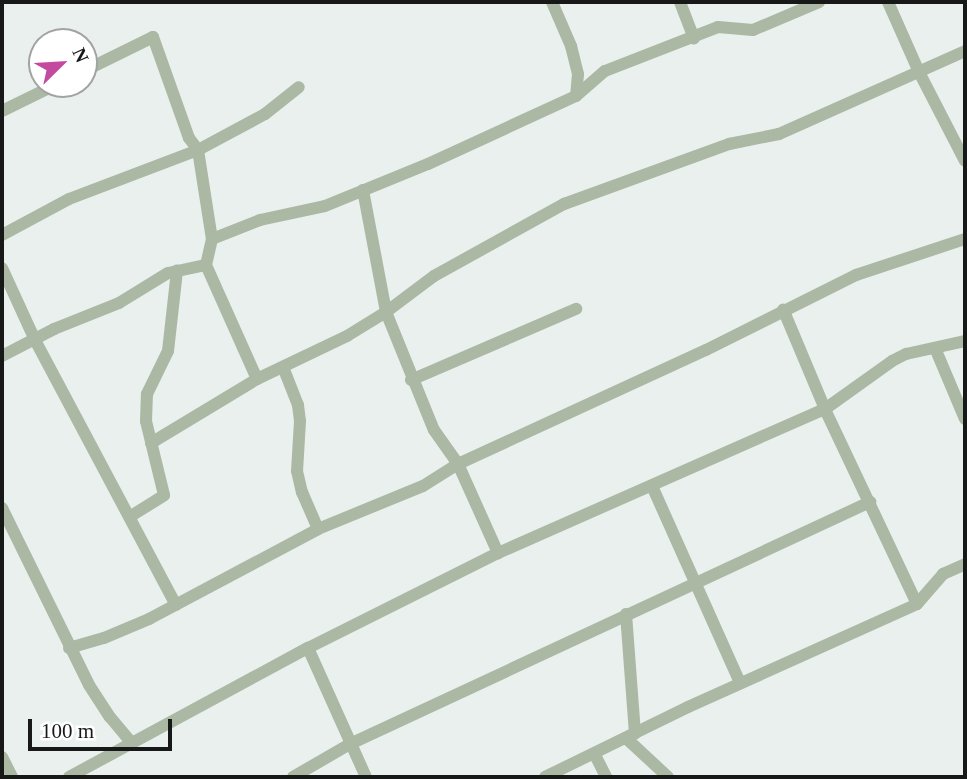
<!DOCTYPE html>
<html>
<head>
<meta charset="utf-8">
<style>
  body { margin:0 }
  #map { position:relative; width:967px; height:779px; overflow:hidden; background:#e9f0ed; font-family:Georgia,serif }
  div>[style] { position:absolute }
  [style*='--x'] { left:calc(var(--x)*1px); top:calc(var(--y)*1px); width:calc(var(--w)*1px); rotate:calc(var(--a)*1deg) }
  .minor>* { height:12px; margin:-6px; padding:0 6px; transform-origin:6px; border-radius:6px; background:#abb8a4 }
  span { translate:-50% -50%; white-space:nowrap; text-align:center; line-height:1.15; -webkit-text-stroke:7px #fff; paint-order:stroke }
  .frame { position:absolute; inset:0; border:4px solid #171918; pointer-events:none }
  .north { position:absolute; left:28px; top:28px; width:70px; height:70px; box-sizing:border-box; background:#fff; border:2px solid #a2a3a3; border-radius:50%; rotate:66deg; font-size:19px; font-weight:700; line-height:28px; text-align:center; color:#171918 }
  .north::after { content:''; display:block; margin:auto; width:24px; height:32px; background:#c34a9e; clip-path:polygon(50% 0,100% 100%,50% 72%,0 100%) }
  .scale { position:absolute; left:28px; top:719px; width:144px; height:32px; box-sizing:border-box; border:4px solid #171918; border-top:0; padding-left:9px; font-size:21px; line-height:24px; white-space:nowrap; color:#171918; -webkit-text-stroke:5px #fff; paint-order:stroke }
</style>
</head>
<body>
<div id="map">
  <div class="minor">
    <i style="--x:552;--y:2;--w:48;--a:66.6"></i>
    <i style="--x:571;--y:46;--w:29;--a:76"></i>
    <i style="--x:578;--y:74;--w:22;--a:95"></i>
    <i style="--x:680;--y:2;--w:39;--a:69"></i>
    <i style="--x:888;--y:2;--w:77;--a:66.1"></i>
    <i style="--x:919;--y:72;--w:100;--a:62.7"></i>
    <i style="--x:84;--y:71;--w:77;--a:-26.2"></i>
    <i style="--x:153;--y:37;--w:107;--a:70.4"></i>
    <i style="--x:189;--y:138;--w:15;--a:53"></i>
    <i style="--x:198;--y:150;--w:76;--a:-28.2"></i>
    <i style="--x:265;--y:114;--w:43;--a:-38.5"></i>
    <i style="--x:2;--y:111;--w:61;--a:-26.1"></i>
    <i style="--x:363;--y:190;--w:124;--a:79.3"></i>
    <i style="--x:386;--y:312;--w:127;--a:67.9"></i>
    <i style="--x:434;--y:430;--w:42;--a:54.8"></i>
    <i style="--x:458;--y:464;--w:98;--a:65.8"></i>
    <i style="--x:2;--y:235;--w:76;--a:-28.2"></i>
    <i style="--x:69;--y:199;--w:138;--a:-20.8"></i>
    <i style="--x:198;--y:150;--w:90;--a:81.1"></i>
    <i style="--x:2;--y:268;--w:79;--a:65.4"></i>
    <i style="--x:35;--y:340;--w:300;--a:62"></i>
    <i style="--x:935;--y:348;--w:77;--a:67.1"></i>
    <i style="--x:2;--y:356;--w:59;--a:-27.4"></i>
    <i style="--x:54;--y:329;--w:70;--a:-21.8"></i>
    <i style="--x:119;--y:303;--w:57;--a:-31.5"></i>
    <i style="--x:168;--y:273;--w:39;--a:-12"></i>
    <i style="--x:283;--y:367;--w:41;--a:68.5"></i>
    <i style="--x:298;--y:405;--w:16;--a:83"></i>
    <i style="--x:300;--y:421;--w:50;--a:93.4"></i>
    <i style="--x:297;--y:471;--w:22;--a:77"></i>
    <i style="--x:302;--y:492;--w:40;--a:66.6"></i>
    <i style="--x:257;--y:379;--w:125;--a:-114.1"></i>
    <i style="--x:206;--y:265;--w:27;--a:-77"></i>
    <i style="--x:212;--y:239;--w:52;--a:-21.6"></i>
    <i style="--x:260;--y:220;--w:66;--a:-12.2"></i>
    <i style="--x:325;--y:206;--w:111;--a:-22.2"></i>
    <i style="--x:428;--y:164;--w:163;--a:-24.7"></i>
    <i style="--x:576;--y:96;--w:38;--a:-41"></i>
    <i style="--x:605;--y:71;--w:121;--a:-21.3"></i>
    <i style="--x:718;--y:27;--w:35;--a:5"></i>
    <i style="--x:753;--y:30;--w:72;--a:-23"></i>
    <i style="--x:411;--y:380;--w:180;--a:-23.3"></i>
    <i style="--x:151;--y:443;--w:124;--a:-31.1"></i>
    <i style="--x:257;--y:379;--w:100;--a:-25.5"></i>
    <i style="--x:347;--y:336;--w:46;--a:-31.6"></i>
    <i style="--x:386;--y:312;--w:60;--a:-36.9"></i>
    <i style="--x:434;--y:276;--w:149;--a:-29"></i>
    <i style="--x:564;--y:204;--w:176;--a:-20"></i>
    <i style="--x:729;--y:144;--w:51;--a:-11.3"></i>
    <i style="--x:779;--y:134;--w:204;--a:-24"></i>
    <i style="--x:652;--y:486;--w:216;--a:65.9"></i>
    <i style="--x:2;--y:508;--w:197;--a:63.8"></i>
    <i style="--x:89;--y:685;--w:38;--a:57"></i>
    <i style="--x:110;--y:717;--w:33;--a:50"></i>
    <i style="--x:131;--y:516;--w:39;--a:-32"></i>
    <i style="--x:164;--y:495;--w:76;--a:-103.7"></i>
    <i style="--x:146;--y:421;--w:27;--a:-88"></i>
    <i style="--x:147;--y:394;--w:48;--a:-64"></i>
    <i style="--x:168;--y:351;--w:81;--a:-83.6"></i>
    <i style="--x:917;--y:604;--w:40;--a:-49"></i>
    <i style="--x:943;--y:574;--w:24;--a:-24"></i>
    <i style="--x:626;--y:614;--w:120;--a:85.7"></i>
    <i style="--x:69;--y:648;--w:36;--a:-16"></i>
    <i style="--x:104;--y:638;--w:49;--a:-22.9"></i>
    <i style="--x:149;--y:619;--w:191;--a:-28"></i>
    <i style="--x:318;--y:529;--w:113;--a:-22.3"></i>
    <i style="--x:423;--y:486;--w:41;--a:-32.2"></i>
    <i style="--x:458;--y:464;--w:273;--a:-24.7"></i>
    <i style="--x:706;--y:350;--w:168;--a:-26.6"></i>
    <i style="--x:856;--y:275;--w:115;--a:-18.3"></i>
    <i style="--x:308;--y:648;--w:141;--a:65.8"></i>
    <i style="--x:627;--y:739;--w:56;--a:42.8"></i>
    <i style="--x:595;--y:755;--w:25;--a:63"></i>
    <i style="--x:2;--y:757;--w:22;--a:63"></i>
    <i style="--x:69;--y:777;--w:272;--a:-28.4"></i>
    <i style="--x:308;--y:648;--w:212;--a:-26.6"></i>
    <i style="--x:498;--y:553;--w:357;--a:-23.8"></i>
    <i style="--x:825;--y:409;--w:82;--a:-35.6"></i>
    <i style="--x:892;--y:361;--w:16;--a:-27"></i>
    <i style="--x:906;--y:354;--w:60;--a:-12.4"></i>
    <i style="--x:293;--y:777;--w:66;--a:-30.1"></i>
    <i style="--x:350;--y:744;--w:574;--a:-24.96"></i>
    <i style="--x:545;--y:777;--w:159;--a:-26.1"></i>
    <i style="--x:688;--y:707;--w:251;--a:-24.2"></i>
    <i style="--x:917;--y:604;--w:216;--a:-115.3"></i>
    <i style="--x:825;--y:409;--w:108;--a:-112.8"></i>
  </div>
  <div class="frame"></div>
  <div class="north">N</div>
  <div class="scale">100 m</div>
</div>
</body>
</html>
